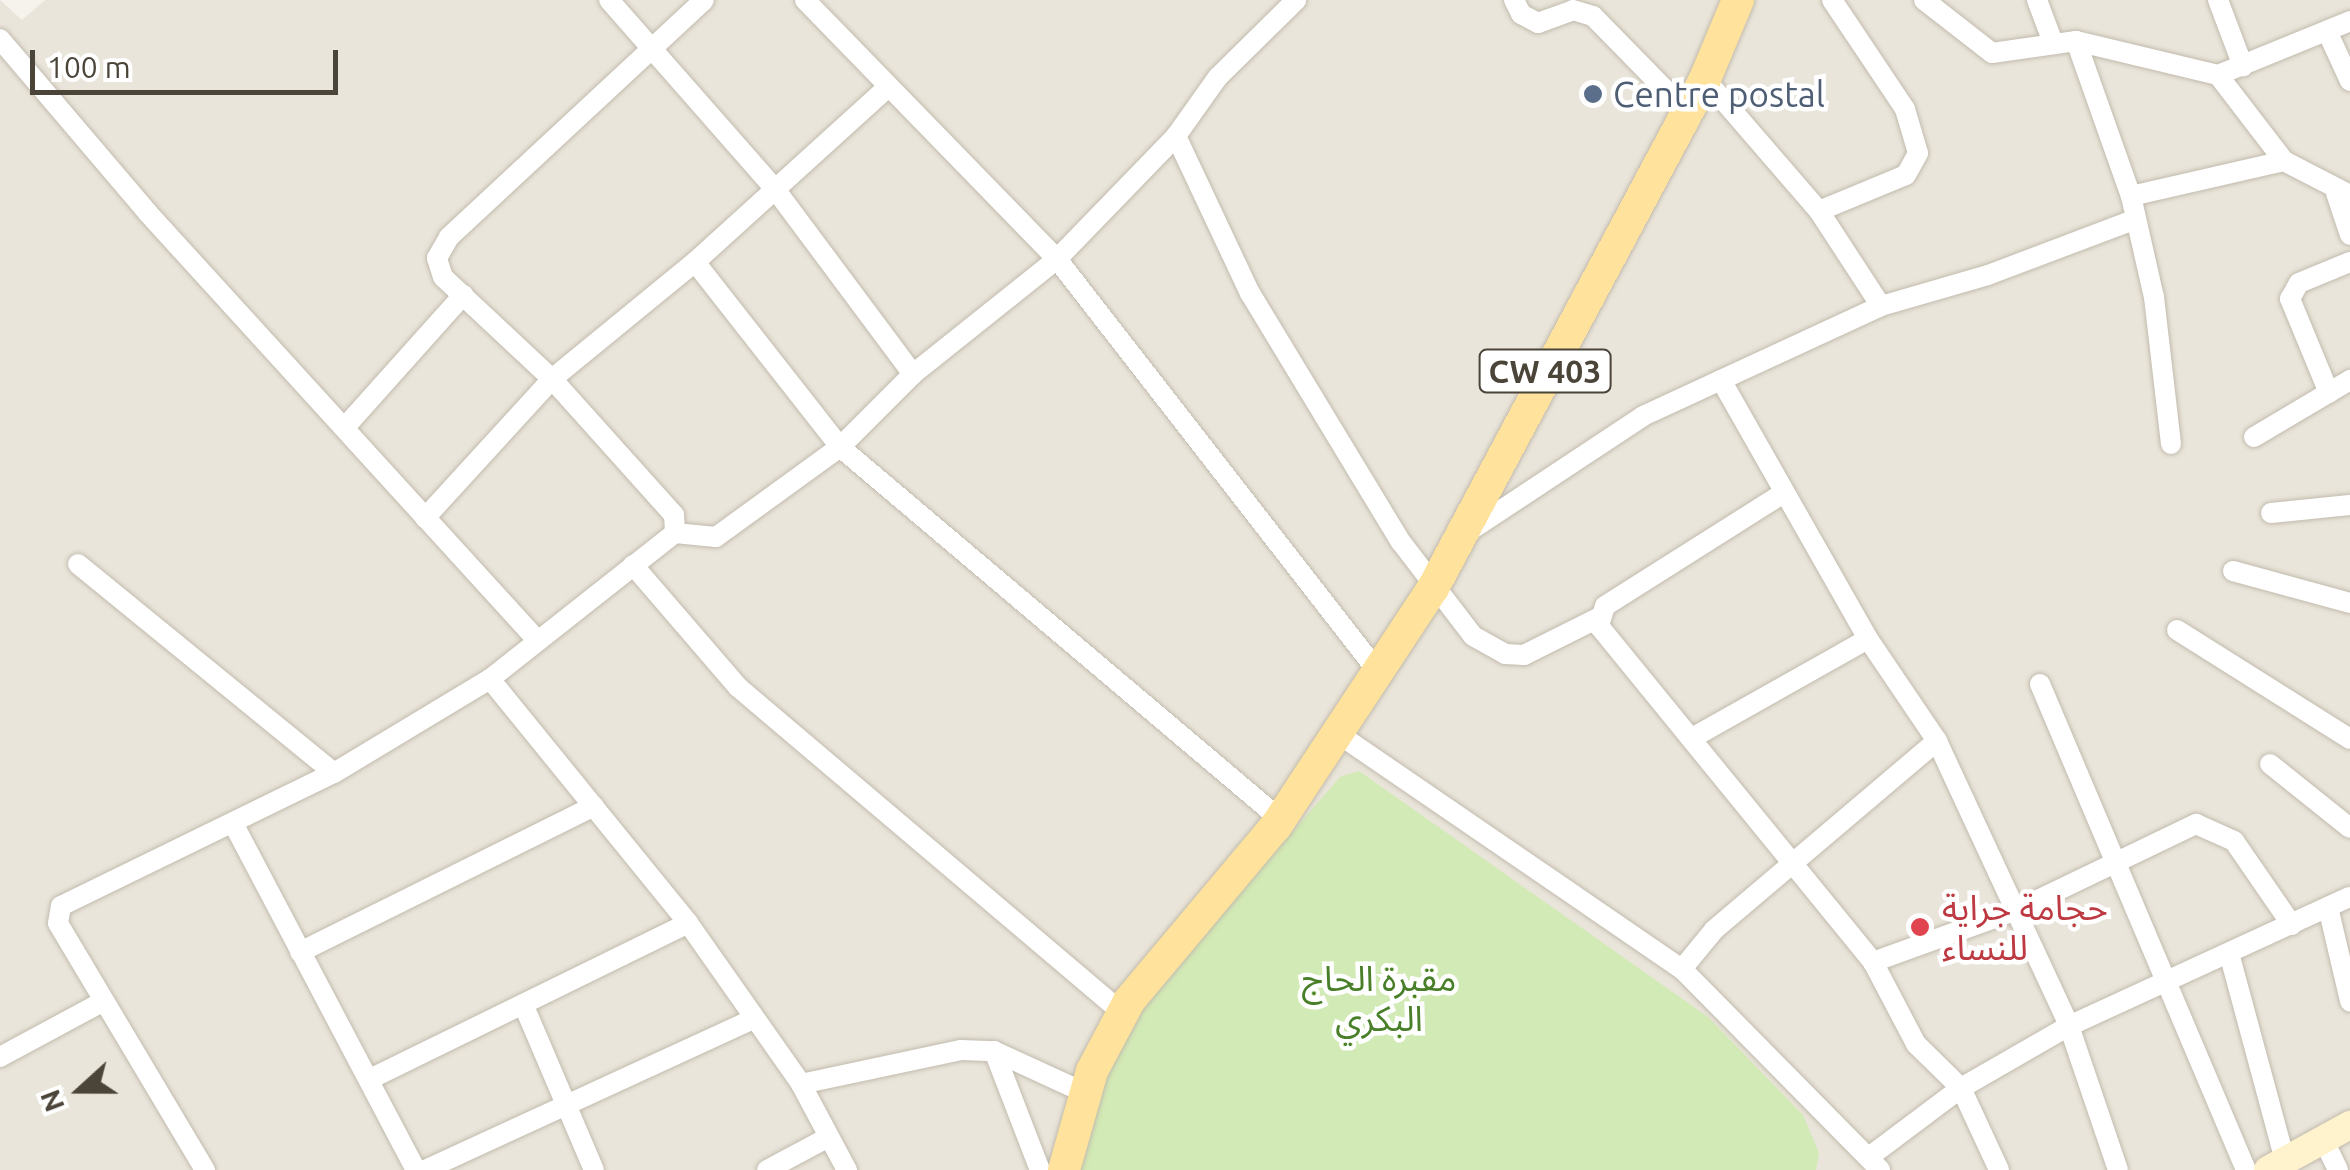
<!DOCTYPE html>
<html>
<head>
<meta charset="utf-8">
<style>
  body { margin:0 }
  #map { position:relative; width:2350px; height:1170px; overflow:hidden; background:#f6f3ec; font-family:Ubuntu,"Noto Sans Arabic",sans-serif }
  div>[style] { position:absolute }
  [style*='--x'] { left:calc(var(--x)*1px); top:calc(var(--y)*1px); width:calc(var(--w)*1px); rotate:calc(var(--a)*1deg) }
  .residential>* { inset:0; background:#eae5da }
  .green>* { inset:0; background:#d2eab5 }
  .roads { filter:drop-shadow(0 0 2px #c2bbae) drop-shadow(0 0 2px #c2bbae) }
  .street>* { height:20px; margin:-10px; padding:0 10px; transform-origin:10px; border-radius:10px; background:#fff }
  .secondary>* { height:28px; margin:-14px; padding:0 14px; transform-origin:14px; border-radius:14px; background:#fff3cd }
  .primary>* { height:32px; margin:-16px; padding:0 16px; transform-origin:16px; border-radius:16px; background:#ffe39c }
  .dots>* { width:28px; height:28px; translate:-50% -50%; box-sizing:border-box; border:5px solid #fff; border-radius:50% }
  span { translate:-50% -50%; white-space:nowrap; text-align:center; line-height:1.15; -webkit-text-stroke:9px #fff; paint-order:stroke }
  .shield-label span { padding:2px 8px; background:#fff; border:2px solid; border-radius:8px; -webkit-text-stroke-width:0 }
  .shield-label { font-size:32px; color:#4b4439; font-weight:700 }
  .service-label { font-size:35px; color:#4e5e75 }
  .left { translate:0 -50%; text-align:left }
  .health-label { font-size:35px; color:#be3a42 }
  .park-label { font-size:35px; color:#4a7f2a }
  .north { position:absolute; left:30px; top:1040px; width:100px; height:100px; -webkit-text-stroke:8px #fff; paint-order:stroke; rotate:249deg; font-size:28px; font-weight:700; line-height:40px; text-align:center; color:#4b4439 }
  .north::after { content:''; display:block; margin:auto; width:35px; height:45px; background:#4b4439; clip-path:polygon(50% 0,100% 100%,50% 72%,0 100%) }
  .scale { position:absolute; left:30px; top:50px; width:308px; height:45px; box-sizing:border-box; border:5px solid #4b4439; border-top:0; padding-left:12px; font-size:30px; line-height:35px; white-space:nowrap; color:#4b4439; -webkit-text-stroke:8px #fff; paint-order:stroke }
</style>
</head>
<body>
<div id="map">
  <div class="residential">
    <i style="clip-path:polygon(0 0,22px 20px,45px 0,2350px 0,2350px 1170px,0 1170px)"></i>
  </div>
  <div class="green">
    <i style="clip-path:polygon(1359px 771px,1708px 1017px,1803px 1115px,1819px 1153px,1816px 1170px,1076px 1170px,1088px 1103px,1128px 1021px,1340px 777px)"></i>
  </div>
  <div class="roads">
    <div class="street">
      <i style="--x:609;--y:0;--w:252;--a:48.7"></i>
      <i style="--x:775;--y:189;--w:231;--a:53.3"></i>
      <i style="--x:805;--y:0;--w:361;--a:45.8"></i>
      <i style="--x:1057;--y:259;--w:524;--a:52.13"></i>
      <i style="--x:1514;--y:0;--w:16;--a:63"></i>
      <i style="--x:1521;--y:14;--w:19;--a:28"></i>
      <i style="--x:1538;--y:23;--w:37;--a:-20"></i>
      <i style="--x:1573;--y:10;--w:21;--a:17"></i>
      <i style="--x:1593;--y:16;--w:133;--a:45.6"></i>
      <i style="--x:1924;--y:0;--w:86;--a:37.9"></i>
      <i style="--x:1992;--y:53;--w:85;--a:-8.1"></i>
      <i style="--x:2076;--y:41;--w:146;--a:13.5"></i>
      <i style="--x:2218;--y:75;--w:108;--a:52.5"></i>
      <i style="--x:2284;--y:161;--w:74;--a:27.3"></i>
      <i style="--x:2037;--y:0;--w:43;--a:69.4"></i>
      <i style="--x:2218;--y:0;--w:71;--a:69.3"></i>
      <i style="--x:2327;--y:31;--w:55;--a:65.3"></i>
      <i style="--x:0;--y:39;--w:227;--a:49.6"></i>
      <i style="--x:147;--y:212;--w:580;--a:47.65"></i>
      <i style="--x:2076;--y:41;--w:164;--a:70.5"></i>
      <i style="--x:2131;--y:196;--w:104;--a:77.2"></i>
      <i style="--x:2154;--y:297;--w:148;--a:83.4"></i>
      <i style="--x:2218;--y:75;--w:143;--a:-22.2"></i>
      <i style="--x:1705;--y:79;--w:174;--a:49.2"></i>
      <i style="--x:1819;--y:211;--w:113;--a:56.9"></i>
      <i style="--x:1176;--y:136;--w:174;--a:64.8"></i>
      <i style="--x:1250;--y:293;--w:291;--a:58.8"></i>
      <i style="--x:1401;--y:542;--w:118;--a:52.5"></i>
      <i style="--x:1473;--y:636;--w:37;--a:29"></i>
      <i style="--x:1505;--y:654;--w:19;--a:3"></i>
      <i style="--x:1524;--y:655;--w:85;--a:-26.6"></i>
      <i style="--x:2336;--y:193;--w:44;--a:71.6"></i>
      <i style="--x:2131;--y:196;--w:157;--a:-12.9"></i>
      <i style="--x:1819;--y:211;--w:94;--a:-22.5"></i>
      <i style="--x:1906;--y:175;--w:25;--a:-61"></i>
      <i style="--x:1918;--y:153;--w:46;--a:-106.5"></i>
      <i style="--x:1905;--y:109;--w:131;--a:-123.8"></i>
      <i style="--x:695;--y:262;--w:235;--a:51.9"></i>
      <i style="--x:840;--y:447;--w:561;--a:40.22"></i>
      <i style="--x:1721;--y:380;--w:298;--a:60.4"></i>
      <i style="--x:1868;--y:639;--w:123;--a:55.9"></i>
      <i style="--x:1937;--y:741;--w:314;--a:65.1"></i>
      <i style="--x:2069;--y:1026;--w:152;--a:71.2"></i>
      <i style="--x:2329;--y:393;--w:102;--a:-112.5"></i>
      <i style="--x:2290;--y:299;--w:18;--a:-61"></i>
      <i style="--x:2299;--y:283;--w:55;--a:-22.4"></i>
      <i style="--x:346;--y:426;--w:176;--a:-48.2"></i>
      <i style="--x:2254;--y:437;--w:112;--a:-30.7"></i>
      <i style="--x:1782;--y:494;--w:209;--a:147.7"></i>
      <i style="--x:1605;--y:606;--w:21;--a:107"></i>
      <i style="--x:1599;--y:626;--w:434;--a:50.8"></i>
      <i style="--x:1873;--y:962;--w:93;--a:62.3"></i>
      <i style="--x:1916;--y:1044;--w:63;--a:44.4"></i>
      <i style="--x:1961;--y:1088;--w:90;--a:65.1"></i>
      <i style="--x:2271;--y:513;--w:79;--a:-5.8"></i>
      <i style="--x:425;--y:518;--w:188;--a:-47.6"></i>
      <i style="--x:552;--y:379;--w:185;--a:-39.3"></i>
      <i style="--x:695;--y:262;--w:258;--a:-42.2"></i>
      <i style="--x:1471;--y:530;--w:206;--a:-33.5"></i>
      <i style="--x:1643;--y:416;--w:262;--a:-24.8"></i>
      <i style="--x:1881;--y:306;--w:111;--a:-16.2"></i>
      <i style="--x:1988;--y:275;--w:158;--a:-20.7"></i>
      <i style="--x:675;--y:533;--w:41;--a:5.6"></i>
      <i style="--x:716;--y:537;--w:153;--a:-36"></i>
      <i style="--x:840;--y:447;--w:103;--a:-45"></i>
      <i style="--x:913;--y:374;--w:184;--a:-38.6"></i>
      <i style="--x:1057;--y:259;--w:171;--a:-45.9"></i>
      <i style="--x:1176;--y:136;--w:72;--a:-54.6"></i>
      <i style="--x:1218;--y:77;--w:110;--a:-44.6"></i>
      <i style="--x:78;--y:564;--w:330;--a:39.2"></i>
      <i style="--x:633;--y:565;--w:161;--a:49.3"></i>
      <i style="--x:738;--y:687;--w:489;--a:40.3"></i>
      <i style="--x:2233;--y:571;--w:121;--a:15.3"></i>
      <i style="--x:2177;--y:630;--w:204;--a:32.2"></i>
      <i style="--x:490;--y:679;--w:314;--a:50.9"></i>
      <i style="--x:688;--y:923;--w:197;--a:54.9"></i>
      <i style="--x:801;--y:1084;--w:98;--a:61.9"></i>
      <i style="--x:2040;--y:684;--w:528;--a:67.03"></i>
      <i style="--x:1340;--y:735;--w:414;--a:34.4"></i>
      <i style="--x:1682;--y:969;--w:282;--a:45.4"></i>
      <i style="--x:1692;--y:738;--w:202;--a:-29.4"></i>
      <i style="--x:2270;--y:764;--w:102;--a:38.7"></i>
      <i style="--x:234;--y:825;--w:390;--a:62.2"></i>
      <i style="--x:2328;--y:907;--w:97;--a:76.8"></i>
      <i style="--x:300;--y:952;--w:328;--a:-26.4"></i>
      <i style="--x:2229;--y:953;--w:214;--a:74.9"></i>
      <i style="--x:1873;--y:962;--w:153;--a:-19.9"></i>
      <i style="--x:2017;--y:910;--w:199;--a:-25.7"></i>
      <i style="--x:2196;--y:824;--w:42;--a:24.1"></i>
      <i style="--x:2234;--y:841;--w:102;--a:55.4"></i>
      <i style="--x:1682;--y:969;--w:50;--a:-50.6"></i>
      <i style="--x:1714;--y:930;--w:292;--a:-40.3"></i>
      <i style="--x:524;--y:1006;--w:178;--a:66.9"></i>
      <i style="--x:994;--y:1051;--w:128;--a:68.9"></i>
      <i style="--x:0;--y:1057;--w:118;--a:-28.3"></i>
      <i style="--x:370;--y:1079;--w:354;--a:-26.1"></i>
      <i style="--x:801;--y:1084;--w:164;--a:-12"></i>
      <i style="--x:961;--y:1050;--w:33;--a:2"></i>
      <i style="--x:994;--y:1051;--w:84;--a:24.7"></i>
      <i style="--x:2323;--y:1139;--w:34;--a:64"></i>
      <i style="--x:1869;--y:1157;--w:115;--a:-36.9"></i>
      <i style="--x:1961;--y:1088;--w:125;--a:-29.9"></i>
      <i style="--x:2069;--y:1026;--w:309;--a:-24.7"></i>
      <i style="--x:205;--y:1170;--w:287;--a:-120.8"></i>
      <i style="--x:58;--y:923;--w:17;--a:-80"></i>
      <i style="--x:61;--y:906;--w:304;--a:-26"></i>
      <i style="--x:334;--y:773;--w:182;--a:-31.1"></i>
      <i style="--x:490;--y:679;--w:236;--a:-38.3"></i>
      <i style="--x:675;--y:533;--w:18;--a:-93"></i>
      <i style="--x:674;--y:515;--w:183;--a:-131.9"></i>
      <i style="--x:552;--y:379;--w:149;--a:-136.9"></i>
      <i style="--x:443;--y:277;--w:20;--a:-108"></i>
      <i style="--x:437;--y:258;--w:24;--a:-60"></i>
      <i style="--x:449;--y:237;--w:348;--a:-42.9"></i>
      <i style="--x:425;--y:1170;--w:362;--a:-24.7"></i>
      <i style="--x:767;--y:1170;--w:68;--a:-28.1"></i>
    </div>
    <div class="secondary">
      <i style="--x:2268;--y:1170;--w:94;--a:-28.8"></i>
    </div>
    <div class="primary">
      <i style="--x:1064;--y:1170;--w:103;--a:-74.2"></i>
      <i style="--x:1092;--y:1071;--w:79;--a:-62.1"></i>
      <i style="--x:1129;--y:1001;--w:229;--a:-50"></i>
      <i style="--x:1276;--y:826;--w:285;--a:-56.6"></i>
      <i style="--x:1433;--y:588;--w:577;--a:-61.88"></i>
      <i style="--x:1705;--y:79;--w:86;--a:-67.3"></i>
    </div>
  </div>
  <div class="dots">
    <i style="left:1593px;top:94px;background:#5c6f8a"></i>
    <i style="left:1920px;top:927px;background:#e0444e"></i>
  </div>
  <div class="shield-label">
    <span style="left:1545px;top:371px">CW 403</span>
  </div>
  <div class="service-label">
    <span class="left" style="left:1613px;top:94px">Centre postal</span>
  </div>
  <div class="health-label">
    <span class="left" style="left:1942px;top:927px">حجامة جراية<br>للنساء</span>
  </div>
  <div class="park-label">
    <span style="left:1379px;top:998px">مقبرة الحاج<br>البكري</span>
  </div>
  <div class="north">N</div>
  <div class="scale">100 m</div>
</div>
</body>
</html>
